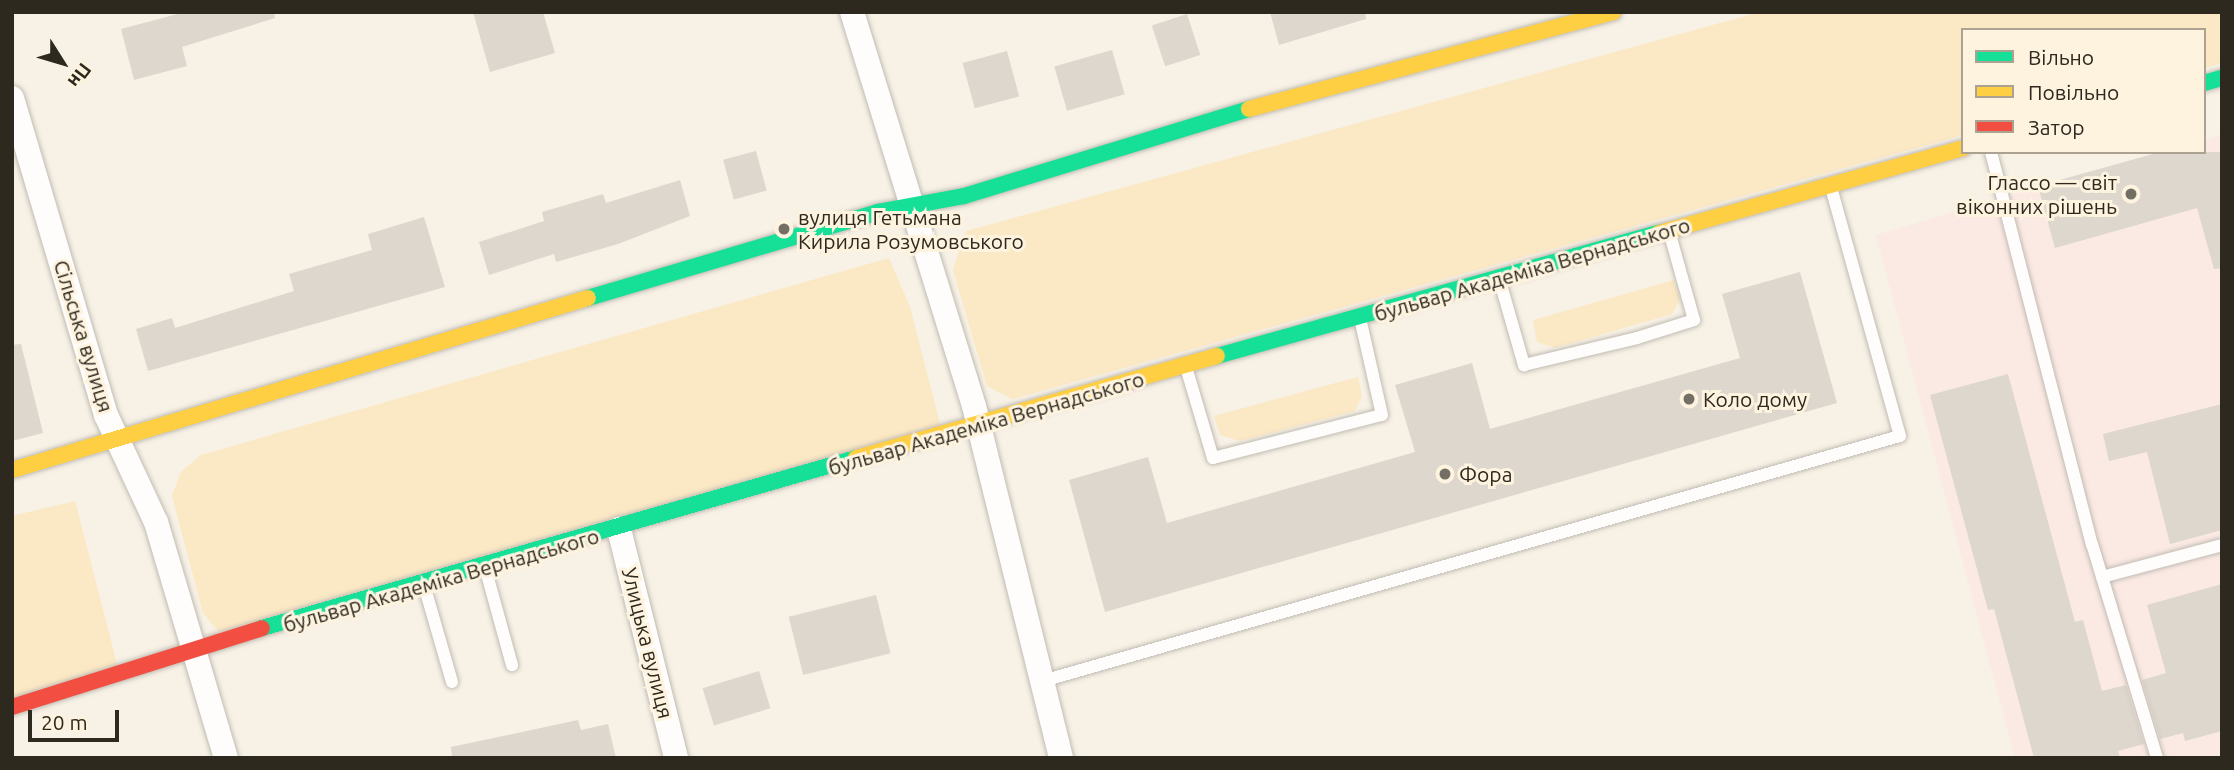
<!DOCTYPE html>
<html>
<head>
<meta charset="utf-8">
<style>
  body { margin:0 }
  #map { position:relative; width:2234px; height:770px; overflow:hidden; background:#f7f1e6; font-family:Ubuntu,sans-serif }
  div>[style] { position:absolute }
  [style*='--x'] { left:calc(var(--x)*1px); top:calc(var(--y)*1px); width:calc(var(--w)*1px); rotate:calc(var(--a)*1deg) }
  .industrial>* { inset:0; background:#fbe9e4 }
  .green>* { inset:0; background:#fbe8c4 }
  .building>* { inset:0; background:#ddd7ce; transform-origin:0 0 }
  .roads { filter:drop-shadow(0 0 2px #c1bcb3) drop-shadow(0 0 2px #c1bcb3) }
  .lane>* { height:12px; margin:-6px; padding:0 6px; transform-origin:6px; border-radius:6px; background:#fefdfb }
  .street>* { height:24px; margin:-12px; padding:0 12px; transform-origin:12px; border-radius:12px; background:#fefdfb }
  .fast>* { height:16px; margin:-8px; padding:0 8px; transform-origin:8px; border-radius:8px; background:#16e098 }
  .slow>* { height:16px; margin:-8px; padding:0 8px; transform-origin:8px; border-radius:8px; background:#ffcf43 }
  .jam>* { height:16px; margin:-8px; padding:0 8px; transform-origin:8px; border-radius:8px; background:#f24e42 }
  .dots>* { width:19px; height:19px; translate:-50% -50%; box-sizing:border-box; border:4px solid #fef3df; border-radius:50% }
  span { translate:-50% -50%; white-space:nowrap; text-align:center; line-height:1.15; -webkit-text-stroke:6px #fef3df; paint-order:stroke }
  .poi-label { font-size:21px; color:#2e291f }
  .right { translate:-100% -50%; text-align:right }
  .left { translate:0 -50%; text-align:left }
  .street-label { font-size:21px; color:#2e291f }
  .frame { position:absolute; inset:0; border:14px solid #2e291f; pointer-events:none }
  .legend { position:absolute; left:1961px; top:28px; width:245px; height:126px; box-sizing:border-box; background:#fef3df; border:2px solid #aba292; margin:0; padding:9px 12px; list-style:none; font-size:21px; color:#2e291f }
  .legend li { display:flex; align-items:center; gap:14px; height:35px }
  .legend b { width:35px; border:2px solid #aba292 }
  .north { position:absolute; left:28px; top:28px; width:70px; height:70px; -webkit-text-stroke:5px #fef3df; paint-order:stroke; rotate:127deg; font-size:19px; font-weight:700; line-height:28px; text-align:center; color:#2e291f }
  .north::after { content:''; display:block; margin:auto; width:24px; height:32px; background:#2e291f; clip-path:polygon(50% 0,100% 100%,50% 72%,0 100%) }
  .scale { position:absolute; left:28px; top:710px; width:91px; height:32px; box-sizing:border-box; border:4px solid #2e291f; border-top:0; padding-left:9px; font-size:21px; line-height:24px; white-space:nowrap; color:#2e291f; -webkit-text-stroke:5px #fef3df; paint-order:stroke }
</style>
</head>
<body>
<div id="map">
  <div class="industrial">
    <i style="clip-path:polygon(2222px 135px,2222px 758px,2015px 758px,1876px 235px,2160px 152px,2204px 152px,2204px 140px)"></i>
  </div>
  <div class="green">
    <i style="clip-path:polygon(1760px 12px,2222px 12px,2222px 63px,2204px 68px,2204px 30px,1963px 30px,1963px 135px,1012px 399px,987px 386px,953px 270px,966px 231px)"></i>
    <i style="clip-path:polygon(889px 258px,910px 307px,941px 428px,219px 632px,203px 613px,172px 496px,181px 472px,201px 455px)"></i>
    <i style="clip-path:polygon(1674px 280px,1680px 299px,1672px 314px,1555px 348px,1537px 342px,1533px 320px)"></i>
    <i style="clip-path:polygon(1358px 377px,1362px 396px,1355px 411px,1240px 441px,1220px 435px,1214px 416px)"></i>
    <i style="clip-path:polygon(75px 501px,118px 668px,12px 702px,12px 516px)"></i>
  </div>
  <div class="building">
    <i style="clip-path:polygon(185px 12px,274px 12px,275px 18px,182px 47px,187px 66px,134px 80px,121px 29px)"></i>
    <i style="clip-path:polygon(473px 12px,543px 12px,555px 53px,490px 72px)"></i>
    <i style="clip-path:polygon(1270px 12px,1365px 12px,1366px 19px,1279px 45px)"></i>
    <i style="left:1187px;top:14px;width:43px;height:37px;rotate:72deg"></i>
    <i style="left:1112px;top:50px;width:46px;height:60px;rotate:74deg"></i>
    <i style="left:1007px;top:51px;width:47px;height:46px;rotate:75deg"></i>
    <i style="left:756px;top:151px;width:41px;height:34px;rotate:75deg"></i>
    <i style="clip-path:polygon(2160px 152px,2222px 152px,2222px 268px,2214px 269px,2197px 208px,2055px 248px,2038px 186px)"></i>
    <i style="clip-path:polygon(680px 180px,690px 216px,618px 244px,556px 262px,554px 254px,489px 275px,479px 242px,544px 221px,542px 212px,603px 194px,606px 203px)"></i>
    <i style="clip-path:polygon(424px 217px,445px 287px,148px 371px,136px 329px,172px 318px,175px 328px,294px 291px,289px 274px,372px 250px,368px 234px)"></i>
    <i style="clip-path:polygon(1800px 272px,1837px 403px,1105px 612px,1069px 480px,1148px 457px,1167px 523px,1415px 452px,1395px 385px,1472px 363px,1490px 429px,1740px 358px,1722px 294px)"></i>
    <i style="clip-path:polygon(21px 344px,43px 433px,12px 441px,12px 345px)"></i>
    <i style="clip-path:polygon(2008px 374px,2075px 622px,2083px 620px,2102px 691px,2126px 685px,2144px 744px,2118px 751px,2120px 758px,2034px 758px,1994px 609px,1988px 610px,1930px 395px)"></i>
    <i style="clip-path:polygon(2222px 404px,2222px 530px,2170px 544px,2147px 452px,2109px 461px,2103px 434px)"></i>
    <i style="clip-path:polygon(2222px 584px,2222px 731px,2185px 741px,2183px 733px,2160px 739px,2142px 680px,2166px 673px,2147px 605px)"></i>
    <i style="left:876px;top:595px;width:60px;height:90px;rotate:76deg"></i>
    <i style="left:759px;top:671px;width:39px;height:59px;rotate:73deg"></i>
    <i style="clip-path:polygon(578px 720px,581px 730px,608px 724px,616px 758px,452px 758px,451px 747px)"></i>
  </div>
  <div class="roads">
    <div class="lane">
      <i style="--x:1991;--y:152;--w:405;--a:75.6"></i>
      <i style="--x:2092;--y:544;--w:224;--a:73.1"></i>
      <i style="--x:1499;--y:278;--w:91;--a:74"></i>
      <i style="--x:1524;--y:365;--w:116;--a:-13.4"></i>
      <i style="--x:1637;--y:338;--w:60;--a:-17.5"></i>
      <i style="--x:1694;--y:320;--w:92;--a:-105.7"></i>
      <i style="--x:1186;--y:367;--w:95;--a:73.5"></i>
      <i style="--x:1213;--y:458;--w:174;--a:-14.3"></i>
      <i style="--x:1382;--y:415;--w:99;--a:-102.8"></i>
      <i style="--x:485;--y:567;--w:102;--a:74.6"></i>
      <i style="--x:2102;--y:577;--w:124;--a:-14.9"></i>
      <i style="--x:424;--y:585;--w:101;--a:73.9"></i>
      <i style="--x:1039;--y:682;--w:895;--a:-15.95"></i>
      <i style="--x:1900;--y:436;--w:257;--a:-105.5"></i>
    </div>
    <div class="street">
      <i style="--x:852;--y:12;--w:412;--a:72.8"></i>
      <i style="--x:974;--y:406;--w:363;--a:76.1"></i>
      <i style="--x:12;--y:98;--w:331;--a:73.5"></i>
      <i style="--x:106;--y:415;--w:118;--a:65"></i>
      <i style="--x:156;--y:522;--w:246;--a:73.5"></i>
      <i style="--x:619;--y:529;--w:236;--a:76"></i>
    </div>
    <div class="fast">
      <i style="--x:2204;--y:83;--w:19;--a:-16"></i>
      <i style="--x:588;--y:298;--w:302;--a:-16.5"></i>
      <i style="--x:878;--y:212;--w:87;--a:-10.5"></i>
      <i style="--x:964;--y:196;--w:298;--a:-17"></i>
      <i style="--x:1217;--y:356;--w:459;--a:-15.6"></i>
      <i style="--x:262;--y:628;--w:618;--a:-15.97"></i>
    </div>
    <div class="slow">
      <i style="--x:1249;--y:109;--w:377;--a:-14.9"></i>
      <i style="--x:1659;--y:233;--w:316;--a:-15.6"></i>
      <i style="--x:856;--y:458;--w:375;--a:-15.8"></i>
      <i style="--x:12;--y:470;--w:601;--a:-16.63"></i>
    </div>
    <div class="jam">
      <i style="--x:12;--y:707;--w:262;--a:-17.5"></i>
    </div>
  </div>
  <div class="dots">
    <i style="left:2131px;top:194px;background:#746f65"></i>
    <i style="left:784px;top:229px;background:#746f65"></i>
    <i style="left:1689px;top:399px;background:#746f65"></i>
    <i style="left:1445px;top:474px;background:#746f65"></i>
  </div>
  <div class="poi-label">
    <span class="right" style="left:2117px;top:194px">Глассо — світ<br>віконних рішень</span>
    <span class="left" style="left:798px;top:229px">вулиця Гетьмана<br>Кирила Розумовського</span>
    <span class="left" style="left:1703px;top:399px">Коло дому</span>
    <span class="left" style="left:1459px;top:474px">Фора</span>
  </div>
  <div class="street-label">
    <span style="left:1532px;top:269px;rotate:-16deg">бульвар Академіка Вернадського</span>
    <span style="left:84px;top:336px;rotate:73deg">Сільська вулиця</span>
    <span style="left:986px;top:423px;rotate:-16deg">бульвар Академіка Вернадського</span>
    <span style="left:441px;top:580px;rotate:-16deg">бульвар Академіка Вернадського</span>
    <span style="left:648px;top:643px;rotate:76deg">Улицька вулиця</span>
  </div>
  <div class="frame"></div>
  <ul class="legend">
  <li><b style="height:9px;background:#16e098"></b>Вільно</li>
  <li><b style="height:9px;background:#ffcf43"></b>Повільно</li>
  <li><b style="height:9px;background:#f24e42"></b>Затор</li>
  </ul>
  <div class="north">Пн</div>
  <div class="scale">20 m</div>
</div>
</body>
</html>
